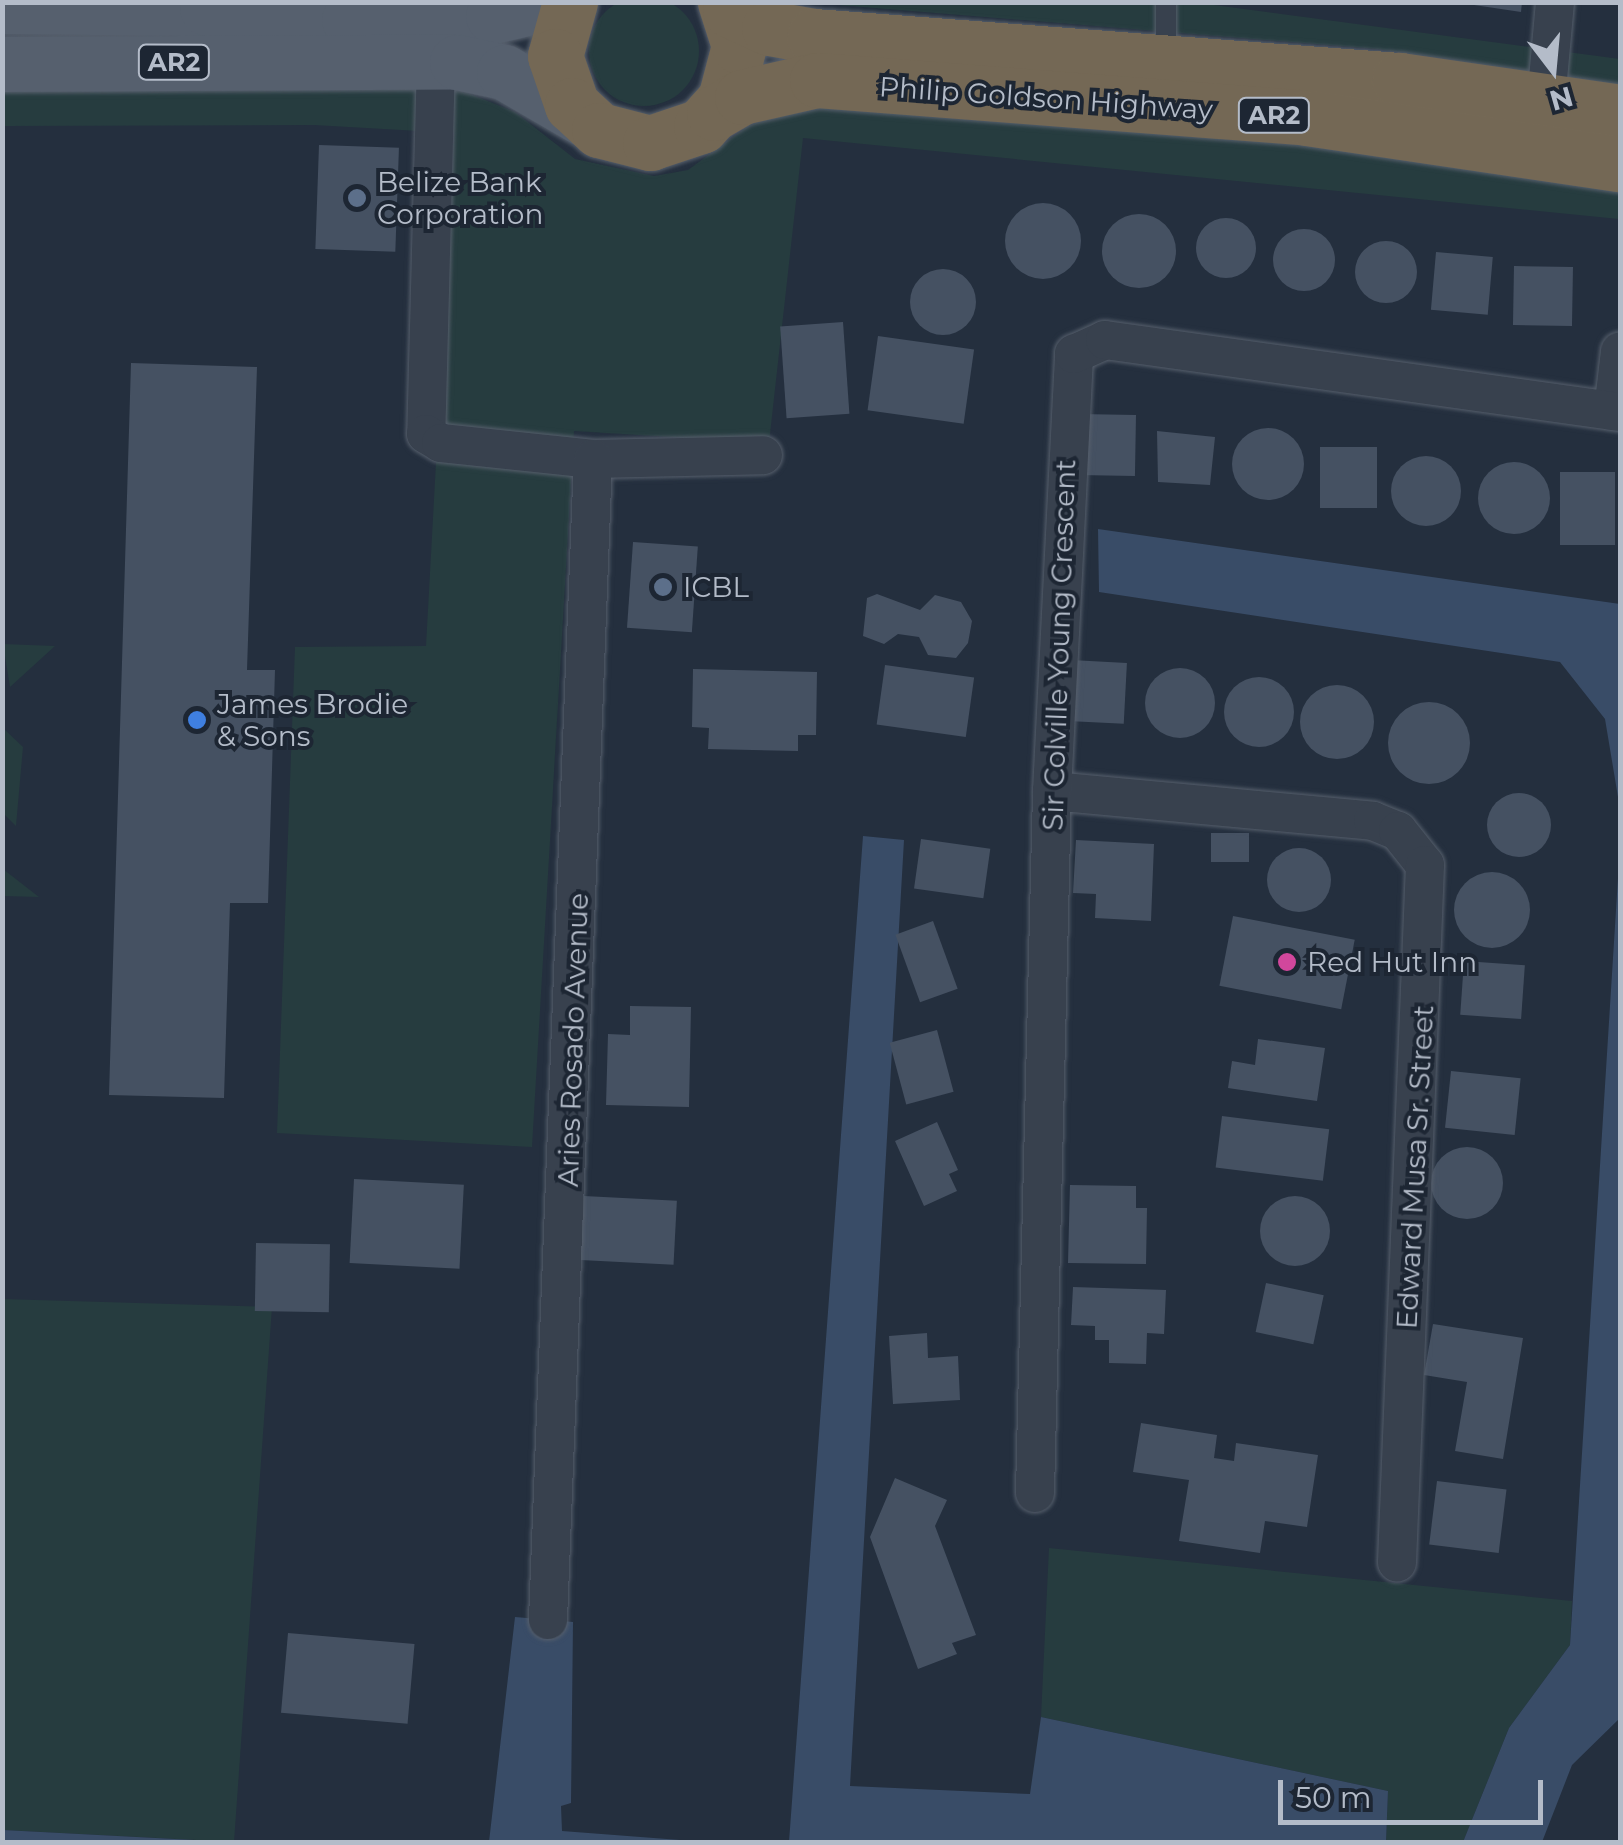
<!DOCTYPE html>
<html>
<head>
<meta charset="utf-8">
<style>
  body { margin:0 }
  #map { position:relative; width:1623px; height:1845px; overflow:hidden; background:#242f3e; font-family:Montserrat,sans-serif }
  div>[style] { position:absolute }
  [style*='--x'] { left:calc(var(--x)*1px); top:calc(var(--y)*1px); width:calc(var(--w)*1px); rotate:calc(var(--a)*1deg) }
  .green>* { inset:0; background:#263c3f }
  .round { border-radius:50% }
  .water>* { inset:0; background:#394c67 }
  .building>* { inset:0; background:#455162; transform-origin:0 0 }
  .roads { filter:drop-shadow(0 0 2px #565f6c) drop-shadow(0 0 2px #565f6c) }
  .lane>* { height:20px; margin:-10px; padding:0 10px; transform-origin:10px; border-radius:10px; background:#38414e }
  .street>* { height:38px; margin:-19px; padding:0 19px; transform-origin:19px; border-radius:19px; background:#38414e }
  .primary>* { height:55px; margin:-27.5px; padding:0 27.5px; transform-origin:27.5px; border-radius:27.5px; background:#56606e }
  .highway>* { height:55px; margin:-27.5px; padding:0 27.5px; transform-origin:27.5px; border-radius:27.5px; background:#746855 }
  .dots>* { width:28px; height:28px; translate:-50% -50%; box-sizing:border-box; border:5px solid #1d2633; border-radius:50% }
  span { translate:-50% -50%; white-space:nowrap; text-align:center; line-height:1.15; -webkit-text-stroke:8px #1d2633; paint-order:stroke }
  .shield-label span { padding:2px 8px; background:#1d2633; border:2px solid; border-radius:8px; -webkit-text-stroke-width:0 }
  .shield-label { font-size:25px; color:#b4bcc9; font-weight:700 }
  .street-label { font-size:28px; color:#b4bcc9 }
  .poi-label { font-size:28px; color:#b4bcc9 }
  .left { translate:0 -50%; text-align:left }
  .frame { position:absolute; inset:0; border:5px solid #b4bcc9; pointer-events:none }
  .north { position:absolute; left:1503px; top:20px; width:100px; height:100px; -webkit-text-stroke:8px #1d2633; paint-order:stroke; rotate:164deg; font-size:28px; font-weight:700; line-height:40px; text-align:center; color:#b4bcc9 }
  .north::after { content:''; display:block; margin:auto; width:35px; height:45px; background:#b4bcc9; clip-path:polygon(50% 0,100% 100%,50% 72%,0 100%) }
  .scale { position:absolute; left:1278px; top:1780px; width:265px; height:45px; box-sizing:border-box; border:5px solid #b4bcc9; border-top:0; padding-left:12px; font-size:30px; line-height:35px; white-space:nowrap; color:#b4bcc9; -webkit-text-stroke:8px #1d2633; paint-order:stroke }
</style>
</head>
<body>
<div id="map">
  <div class="green">
    <i class="round" style="left:589px;top:-4px;width:110px;height:110px"></i>
    <i style="clip-path:polygon(814px 3px,1199px 3px,1620px 59px,1620px 85px,1377px 49px)"></i>
    <i style="clip-path:polygon(2px 85px,450px 86px,515px 112px,575px 159px,654px 176px,688px 170px,748px 126px,781px 113px,893px 99px,1620px 176px,1620px 207px,1619px 219px,803px 138px,769px 443px,574px 431px,532px 1147px,277px 1133px,295px 647px,426px 646px,454px 133px,314px 125px,3px 126px)"></i>
    <i style="clip-path:polygon(3px 644px,55px 646px,10px 687px)"></i>
    <i style="clip-path:polygon(3px 728px,23px 747px,16px 826px,3px 813px)"></i>
    <i style="clip-path:polygon(3px 869px,39px 897px,3px 896px)"></i>
    <i style="clip-path:polygon(2px 1299px,272px 1307px,234px 1842px,3px 1830px)"></i>
    <i style="clip-path:polygon(1049px 1548px,1572px 1601px,1570px 1645px,1509px 1728px,1463px 1842px,1386px 1842px,1388px 1791px,1041px 1717px)"></i>
  </div>
  <div class="water">
    <i style="clip-path:polygon(1098px 529px,1620px 604px,1620px 809px,1605px 719px,1560px 662px,1099px 592px)"></i>
    <i style="clip-path:polygon(863px 836px,904px 840px,850px 1786px,1030px 1794px,1041px 1717px,1388px 1791px,1386px 1842px,789px 1842px)"></i>
    <i style="clip-path:polygon(1620px 846px,1620px 1718px,1572px 1765px,1542px 1842px,1463px 1842px,1509px 1728px,1570px 1645px)"></i>
    <i style="clip-path:polygon(515px 1617px,573px 1622px,571px 1803px,561px 1806px,562px 1831px,706px 1842px,489px 1842px)"></i>
    <i style="clip-path:polygon(3px 1830px,232px 1842px,3px 1842px)"></i>
  </div>
  <div class="building">
    <i style="clip-path:polygon(1454px 2px,1522px 2px,1521px 12px)"></i>
    <i style="left:319px;top:145px;width:80px;height:104px;rotate:2deg"></i>
    <i class="round" style="left:1005px;top:203px;width:76px;height:76px"></i>
    <i class="round" style="left:1102px;top:214px;width:74px;height:74px"></i>
    <i class="round" style="left:1196px;top:218px;width:60px;height:60px"></i>
    <i class="round" style="left:1273px;top:229px;width:62px;height:62px"></i>
    <i class="round" style="left:1355px;top:241px;width:62px;height:62px"></i>
    <i style="left:1436px;top:252px;width:57px;height:58px;rotate:5deg"></i>
    <i style="left:1514px;top:266px;width:59px;height:59px;rotate:1deg"></i>
    <i class="round" style="left:910px;top:269px;width:66px;height:66px"></i>
    <i style="left:843px;top:322px;width:92px;height:63px;rotate:86deg"></i>
    <i style="left:878px;top:336px;width:97px;height:75px;rotate:8deg"></i>
    <i style="clip-path:polygon(131px 363px,257px 367px,247px 670px,275px 670px,268px 903px,230px 903px,224px 1098px,109px 1095px)"></i>
    <i style="left:1079px;top:414px;width:57px;height:61px;rotate:1deg"></i>
    <i class="round" style="left:1232px;top:428px;width:72px;height:72px"></i>
    <i style="clip-path:polygon(1157px 431px,1215px 437px,1210px 485px,1158px 482px)"></i>
    <i style="left:1320px;top:447px;width:57px;height:61px"></i>
    <i class="round" style="left:1391px;top:456px;width:70px;height:70px"></i>
    <i class="round" style="left:1478px;top:462px;width:72px;height:72px"></i>
    <i style="left:1560px;top:472px;width:55px;height:73px"></i>
    <i style="left:633px;top:542px;width:65px;height:86px;rotate:4deg"></i>
    <i style="clip-path:polygon(877px 594px,920px 610px,935px 595px,961px 602px,972px 621px,968px 643px,956px 658px,928px 655px,919px 637px,898px 634px,884px 644px,863px 636px,867px 598px)"></i>
    <i style="left:1071px;top:660px;width:56px;height:61px;rotate:3deg"></i>
    <i style="left:885px;top:665px;width:90px;height:60px;rotate:8deg"></i>
    <i class="round" style="left:1145px;top:668px;width:70px;height:70px"></i>
    <i style="clip-path:polygon(693px 669px,817px 672px,816px 735px,798px 735px,798px 751px,708px 749px,709px 728px,692px 727px)"></i>
    <i class="round" style="left:1224px;top:677px;width:70px;height:70px"></i>
    <i class="round" style="left:1300px;top:685px;width:74px;height:74px"></i>
    <i class="round" style="left:1388px;top:702px;width:82px;height:82px"></i>
    <i class="round" style="left:1487px;top:793px;width:64px;height:64px"></i>
    <i style="left:1211px;top:833px;width:38px;height:29px"></i>
    <i style="left:921px;top:839px;width:70px;height:50px;rotate:8deg"></i>
    <i style="clip-path:polygon(1076px 840px,1154px 844px,1151px 921px,1095px 918px,1096px 894px,1073px 893px)"></i>
    <i class="round" style="left:1267px;top:848px;width:64px;height:64px"></i>
    <i class="round" style="left:1454px;top:872px;width:76px;height:76px"></i>
    <i style="left:1233px;top:916px;width:124px;height:71px;rotate:11deg"></i>
    <i style="left:933px;top:921px;width:72px;height:40px;rotate:70deg"></i>
    <i style="left:1464px;top:961px;width:61px;height:54px;rotate:4deg"></i>
    <i style="clip-path:polygon(630px 1006px,691px 1007px,689px 1107px,606px 1105px,608px 1034px,630px 1035px)"></i>
    <i style="left:937px;top:1030px;width:64px;height:49px;rotate:75deg"></i>
    <i style="clip-path:polygon(1258px 1039px,1325px 1048px,1317px 1101px,1228px 1088px,1232px 1061px,1255px 1065px)"></i>
    <i style="left:1451px;top:1071px;width:70px;height:57px;rotate:6deg"></i>
    <i style="left:1222px;top:1116px;width:108px;height:52px;rotate:7deg"></i>
    <i style="clip-path:polygon(937px 1122px,958px 1170px,949px 1174px,957px 1191px,924px 1206px,895px 1141px)"></i>
    <i class="round" style="left:1431px;top:1147px;width:72px;height:72px"></i>
    <i style="left:354px;top:1179px;width:110px;height:84px;rotate:3deg"></i>
    <i style="clip-path:polygon(1070px 1185px,1136px 1186px,1136px 1208px,1147px 1208px,1146px 1264px,1068px 1263px)"></i>
    <i style="left:584px;top:1196px;width:93px;height:64px;rotate:3deg"></i>
    <i class="round" style="left:1260px;top:1196px;width:70px;height:70px"></i>
    <i style="left:256px;top:1243px;width:74px;height:68px;rotate:1deg"></i>
    <i style="left:1266px;top:1283px;width:59px;height:50px;rotate:12deg"></i>
    <i style="clip-path:polygon(1073px 1287px,1166px 1290px,1164px 1334px,1147px 1333px,1146px 1364px,1109px 1363px,1109px 1340px,1095px 1340px,1095px 1326px,1071px 1325px)"></i>
    <i style="clip-path:polygon(1433px 1324px,1523px 1338px,1503px 1459px,1455px 1451px,1467px 1382px,1424px 1375px)"></i>
    <i style="clip-path:polygon(927px 1333px,928px 1358px,958px 1356px,960px 1400px,893px 1404px,889px 1336px)"></i>
    <i style="clip-path:polygon(1141px 1423px,1217px 1435px,1214px 1458px,1234px 1461px,1236px 1443px,1318px 1455px,1307px 1527px,1265px 1521px,1260px 1553px,1179px 1541px,1189px 1480px,1133px 1472px)"></i>
    <i style="clip-path:polygon(895px 1478px,947px 1500px,935px 1526px,976px 1635px,952px 1643px,957px 1654px,918px 1669px,870px 1537px)"></i>
    <i style="left:1437px;top:1481px;width:70px;height:64px;rotate:7deg"></i>
    <i style="left:288px;top:1633px;width:127px;height:80px;rotate:5deg"></i>
  </div>
  <div class="roads">
    <div class="lane">
      <i style="--x:1166;--y:60;--w:58;--a:-90"></i>
    </div>
    <div class="street">
      <i style="--x:436;--y:61;--w:373;--a:91.5"></i>
      <i style="--x:426;--y:434;--w:17;--a:31"></i>
      <i style="--x:441;--y:443;--w:153;--a:6"></i>
      <i style="--x:593;--y:459;--w:170;--a:-1.3"></i>
      <i style="--x:1546;--y:101;--w:99;--a:-84.8"></i>
      <i style="--x:1613;--y:411;--w:60;--a:-83.3"></i>
      <i style="--x:1052;--y:791;--w:322;--a:5.3"></i>
      <i style="--x:1373;--y:821;--w:27;--a:22"></i>
      <i style="--x:1398;--y:831;--w:43;--a:51.5"></i>
      <i style="--x:1425;--y:865;--w:698;--a:92.3"></i>
      <i style="--x:1035;--y:1493;--w:702;--a:-88.61"></i>
      <i style="--x:1052;--y:791;--w:438;--a:-87.1"></i>
      <i style="--x:1074;--y:354;--w:34;--a:-24"></i>
      <i style="--x:1105;--y:340;--w:520;--a:7.96"></i>
      <i style="--x:548;--y:1620;--w:1162;--a:-87.78"></i>
    </div>
    <div class="primary">
      <i style="--x:2;--y:6;--w:205;--a:0.6"></i>
      <i style="--x:207;--y:8;--w:143;--a:4.8"></i>
      <i style="--x:349;--y:20;--w:144;--a:-1.6"></i>
      <i style="--x:493;--y:16;--w:61;--a:-13.3"></i>
      <i style="--x:2;--y:64;--w:455;--a:-0.3"></i>
      <i style="--x:457;--y:62;--w:48;--a:12"></i>
      <i style="--x:504;--y:72;--w:94;--a:30.1"></i>
    </div>
    <div class="highway">
      <i style="--x:570;--y:2;--w:56;--a:105.5"></i>
      <i style="--x:555;--y:56;--w:52;--a:70.9"></i>
      <i style="--x:572;--y:105;--w:37;--a:43"></i>
      <i style="--x:599;--y:130;--w:53;--a:14.3"></i>
      <i style="--x:650;--y:143;--w:54;--a:-18.4"></i>
      <i style="--x:701;--y:126;--w:36;--a:-48"></i>
      <i style="--x:725;--y:99;--w:55;--a:-75.2"></i>
      <i style="--x:739;--y:46;--w:46;--a:-107.7"></i>
      <i style="--x:730;--y:10;--w:43;--a:24.8"></i>
      <i style="--x:769;--y:28;--w:46;--a:10.1"></i>
      <i style="--x:814;--y:36;--w:587;--a:4.3"></i>
      <i style="--x:1399;--y:80;--w:223;--a:8.2"></i>
      <i style="--x:714;--y:113;--w:32;--a:-30"></i>
      <i style="--x:742;--y:97;--w:77;--a:-12.8"></i>
      <i style="--x:817;--y:80;--w:491;--a:4.4"></i>
      <i style="--x:1307;--y:118;--w:316;--a:8.4"></i>
    </div>
  </div>
  <div class="dots">
    <i style="left:357px;top:198px;background:#5c6f8a"></i>
    <i style="left:663px;top:587px;background:#5c6f8a"></i>
    <i style="left:197px;top:720px;background:#3f7fe0"></i>
    <i style="left:1287px;top:962px;background:#d1479c"></i>
  </div>
  <div class="shield-label">
    <span style="left:174px;top:62px">AR2</span>
    <span style="left:1274px;top:115px">AR2</span>
  </div>
  <div class="street-label">
    <span style="left:1046px;top:98px;rotate:4deg">Philip Goldson Highway</span>
    <span style="left:1059px;top:645px;rotate:-88deg">Sir Colville Young Crescent</span>
    <span style="left:573px;top:1040px;rotate:-88deg">Aries Rosado Avenue</span>
    <span style="left:1415px;top:1167px;rotate:-87deg">Edward Musa Sr. Street</span>
  </div>
  <div class="poi-label">
    <span class="left" style="left:377px;top:198px">Belize Bank<br>Corporation</span>
    <span class="left" style="left:683px;top:587px">ICBL</span>
    <span class="left" style="left:217px;top:720px">James Brodie<br>&amp; Sons</span>
    <span class="left" style="left:1307px;top:962px">Red Hut Inn</span>
  </div>
  <div class="frame"></div>
  <div class="north">N</div>
  <div class="scale">50 m</div>
</div>
</body>
</html>
